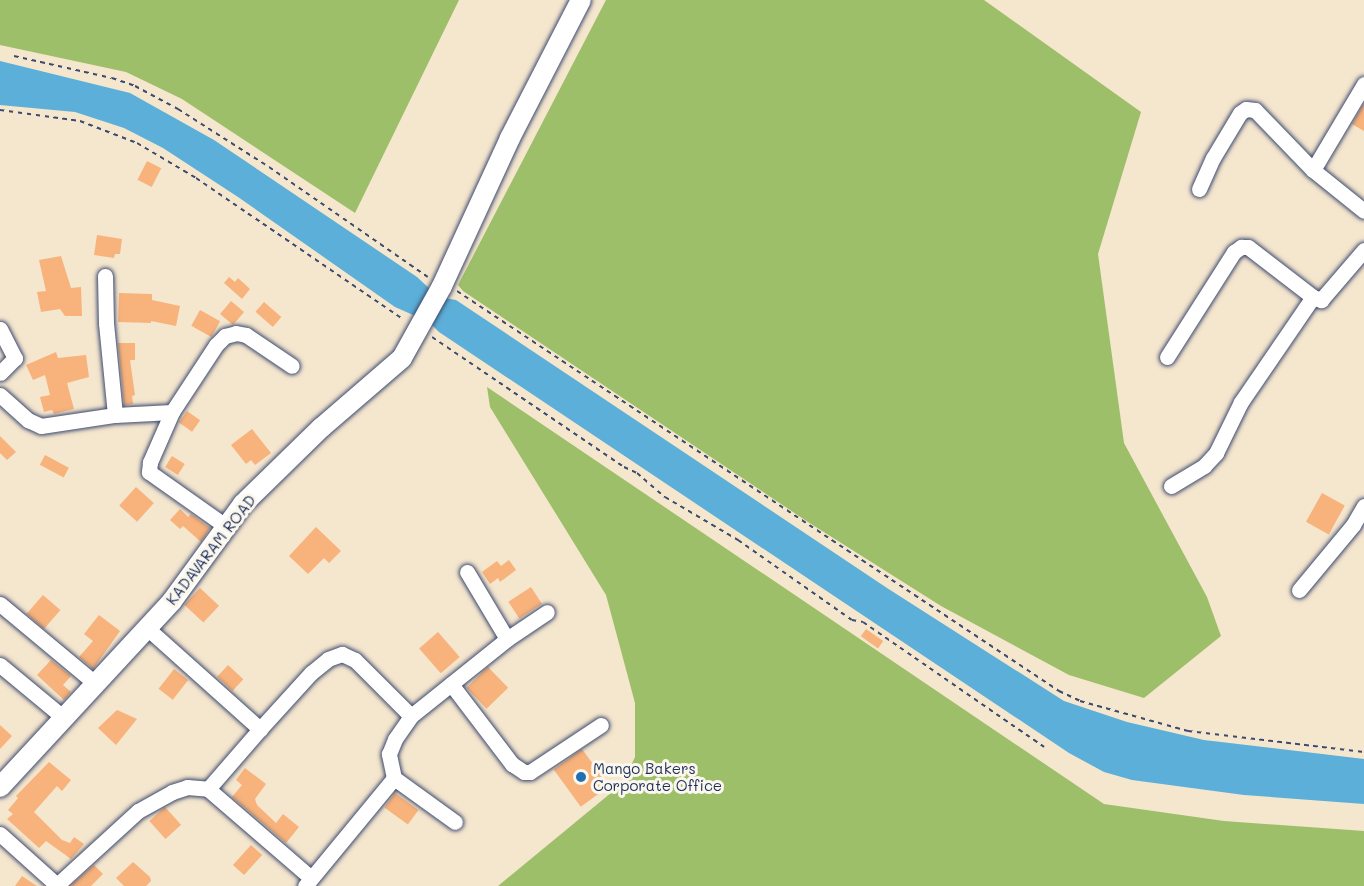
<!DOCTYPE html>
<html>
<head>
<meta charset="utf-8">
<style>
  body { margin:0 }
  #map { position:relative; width:1364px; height:886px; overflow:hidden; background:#f5e6ce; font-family:Mali,sans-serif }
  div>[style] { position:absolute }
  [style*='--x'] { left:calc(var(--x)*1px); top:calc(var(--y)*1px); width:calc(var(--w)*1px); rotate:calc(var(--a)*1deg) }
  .green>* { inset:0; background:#9ebf69 }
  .water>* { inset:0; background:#5cafd8 }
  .building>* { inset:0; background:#f8b27b; transform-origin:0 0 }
  .path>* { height:2px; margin-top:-1px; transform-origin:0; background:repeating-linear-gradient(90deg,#3c4a6f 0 4.5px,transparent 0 9px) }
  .roads { filter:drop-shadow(0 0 2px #3c4a6f) drop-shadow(0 0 2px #3c4a6f) }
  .minor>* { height:15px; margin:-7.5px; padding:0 7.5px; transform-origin:7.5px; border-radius:7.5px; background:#fff }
  .major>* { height:20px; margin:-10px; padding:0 10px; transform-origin:10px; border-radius:10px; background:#fff }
  .dots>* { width:16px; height:16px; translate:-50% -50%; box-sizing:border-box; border:3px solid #fbf7ec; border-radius:50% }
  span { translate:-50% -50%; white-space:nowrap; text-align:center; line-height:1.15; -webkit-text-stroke:6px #fbf7ec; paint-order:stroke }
  .street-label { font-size:15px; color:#1b2f5e }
  .poi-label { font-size:15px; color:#1b2f5e }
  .left { translate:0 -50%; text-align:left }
</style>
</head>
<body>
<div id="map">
  <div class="green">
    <i style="clip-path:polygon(0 0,459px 0,355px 213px,182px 99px,126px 72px,0 45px)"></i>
    <i style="clip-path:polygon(606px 0,984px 0,1141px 112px,1098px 254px,1124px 443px,1207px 597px,1221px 636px,1144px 698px,1069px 675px,941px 606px,808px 522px,463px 291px,458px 285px)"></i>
    <i style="clip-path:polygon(487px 387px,1104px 804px,1224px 821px,1364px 831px,1364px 886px,498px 886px,623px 783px,635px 757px,635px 703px,606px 595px,490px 407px)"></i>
  </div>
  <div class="water">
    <i style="clip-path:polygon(0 61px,130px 93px,214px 140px,417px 277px,431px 290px,444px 298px,456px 300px,887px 588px,1064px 701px,1127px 722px,1204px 740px,1364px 759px,1364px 804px,1244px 795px,1132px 780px,1104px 772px,1069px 753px,439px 332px,429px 322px,395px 307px,238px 197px,163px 148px,124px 128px,75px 112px,0 105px)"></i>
  </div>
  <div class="building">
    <i style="clip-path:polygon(1364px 103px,1364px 131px,1352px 124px)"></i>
    <i style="left:147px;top:161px;width:16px;height:21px;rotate:27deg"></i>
    <i style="clip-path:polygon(97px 235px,122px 239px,120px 254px,115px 254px,114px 258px,94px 255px)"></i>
    <i style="clip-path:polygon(61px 256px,71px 288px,81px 287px,82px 316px,65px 316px,60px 309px,41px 312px,37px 292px,46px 291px,39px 260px)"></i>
    <i style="clip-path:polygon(229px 277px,235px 282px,238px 278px,250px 289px,242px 299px,224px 283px)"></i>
    <i style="clip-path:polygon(119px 293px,152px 294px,152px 300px,180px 306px,176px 326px,151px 321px,151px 323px,118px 322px)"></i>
    <i style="left:231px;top:301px;width:17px;height:17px;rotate:40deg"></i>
    <i style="left:264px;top:302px;width:23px;height:13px;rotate:41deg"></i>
    <i style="left:200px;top:310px;width:23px;height:18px;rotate:29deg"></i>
    <i style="clip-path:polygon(118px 343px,135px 343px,135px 360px,130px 360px,135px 395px,132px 396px,133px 404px,124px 405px)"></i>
    <i style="clip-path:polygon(56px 352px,58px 358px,86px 355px,89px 377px,67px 383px,74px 409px,54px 414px,52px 410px,44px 412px,40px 397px,50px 395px,45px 375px,33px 380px,26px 365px)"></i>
    <i style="left:187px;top:411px;width:16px;height:14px;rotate:35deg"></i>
    <i style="clip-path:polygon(252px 429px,271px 453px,255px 465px,251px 460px,246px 464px,231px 445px)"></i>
    <i style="clip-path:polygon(0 436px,16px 452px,7px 460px,0 453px)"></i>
    <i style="left:45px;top:455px;width:27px;height:11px;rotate:28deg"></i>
    <i style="left:172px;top:456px;width:15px;height:13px;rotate:32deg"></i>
    <i style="left:136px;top:487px;width:24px;height:25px;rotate:42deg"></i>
    <i style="left:1322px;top:493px;width:26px;height:33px;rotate:29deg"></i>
    <i style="clip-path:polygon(180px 509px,188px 517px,191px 514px,210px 528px,201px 542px,183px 526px,180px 529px,170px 520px)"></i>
    <i style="clip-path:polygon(316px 527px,341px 551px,329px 563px,324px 558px,308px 574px,289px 556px)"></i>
    <i style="clip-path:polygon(509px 560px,516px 570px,500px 582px,498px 578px,490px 584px,482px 572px,497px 561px,501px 566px)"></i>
    <i style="left:531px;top:587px;width:20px;height:27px;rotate:57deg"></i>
    <i style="left:200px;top:588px;width:26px;height:23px;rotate:43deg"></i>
    <i style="left:43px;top:595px;width:23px;height:25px;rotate:41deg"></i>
    <i style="clip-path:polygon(99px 615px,120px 631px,93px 669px,79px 657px,93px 641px,84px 634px)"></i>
    <i style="left:866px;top:629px;width:21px;height:9px;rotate:35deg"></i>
    <i style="left:438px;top:632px;width:33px;height:25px;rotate:49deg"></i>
    <i style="clip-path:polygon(51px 660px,71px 676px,63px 685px,71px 692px,64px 700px,37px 675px)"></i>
    <i style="left:228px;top:665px;width:21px;height:16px;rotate:43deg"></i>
    <i style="left:488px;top:667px;width:29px;height:30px;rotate:46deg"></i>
    <i style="left:174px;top:669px;width:18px;height:25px;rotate:38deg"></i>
    <i style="clip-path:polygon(117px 710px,137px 719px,116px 745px,98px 728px)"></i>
    <i style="clip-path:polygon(0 725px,12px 736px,0 749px)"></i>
    <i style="left:582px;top:749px;width:46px;height:35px;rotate:54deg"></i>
    <i style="clip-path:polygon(49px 762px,71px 780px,62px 791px,57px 786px,34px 812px,62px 840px,70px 843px,74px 837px,84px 844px,71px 859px,46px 841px,39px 848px,7px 819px,13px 814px,8px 810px,18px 798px,16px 796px)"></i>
    <i style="clip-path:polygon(245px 768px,266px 784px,255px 799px,257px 805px,276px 823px,283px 814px,299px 827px,286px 843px,232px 797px,242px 785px,236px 780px)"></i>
    <i style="left:395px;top:793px;width:29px;height:18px;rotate:36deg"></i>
    <i style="left:165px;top:807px;width:24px;height:21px;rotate:48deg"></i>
    <i style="left:251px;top:845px;width:15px;height:27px;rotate:42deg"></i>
    <i style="clip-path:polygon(133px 862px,150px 877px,151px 881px,146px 886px,124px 886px,116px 878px)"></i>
    <i style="clip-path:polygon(94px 865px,103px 874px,91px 886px,70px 886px)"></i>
    <i style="clip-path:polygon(22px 876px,37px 886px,15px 886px)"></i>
  </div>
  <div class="path">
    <i style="--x:14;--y:56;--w:100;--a:12.7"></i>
    <i style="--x:112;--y:78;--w:24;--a:19"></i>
    <i style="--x:135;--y:86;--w:49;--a:28.1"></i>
    <i style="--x:178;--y:109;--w:108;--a:32.5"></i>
    <i style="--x:269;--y:167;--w:193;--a:34.7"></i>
    <i style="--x:0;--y:110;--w:81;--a:7.8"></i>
    <i style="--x:80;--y:121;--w:61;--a:21.1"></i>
    <i style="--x:137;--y:143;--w:69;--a:30.7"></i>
    <i style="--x:196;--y:178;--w:252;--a:34.3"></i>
    <i style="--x:457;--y:291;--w:723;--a:33.6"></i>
    <i style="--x:1059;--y:691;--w:23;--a:25"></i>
    <i style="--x:1080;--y:701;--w:112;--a:15.5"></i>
    <i style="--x:1188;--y:731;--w:177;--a:6.8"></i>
    <i style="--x:432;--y:337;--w:232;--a:34.1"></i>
    <i style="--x:624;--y:467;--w:14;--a:25"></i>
    <i style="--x:637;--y:473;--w:37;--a:41"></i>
    <i style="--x:665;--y:497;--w:85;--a:30.5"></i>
    <i style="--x:738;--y:540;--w:139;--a:35.1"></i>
    <i style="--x:852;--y:620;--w:11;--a:10"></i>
    <i style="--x:863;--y:622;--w:220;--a:34.6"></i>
  </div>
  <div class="roads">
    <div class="minor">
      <i style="--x:1313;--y:170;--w:100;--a:-59.3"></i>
      <i style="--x:1199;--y:189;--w:34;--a:-66"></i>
      <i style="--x:1213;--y:158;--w:52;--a:-59"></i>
      <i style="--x:1240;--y:113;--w:7;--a:-34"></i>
      <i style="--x:1246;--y:109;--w:9;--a:6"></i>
      <i style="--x:1255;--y:110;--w:83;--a:46"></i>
      <i style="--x:1313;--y:170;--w:65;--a:38.8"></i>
      <i style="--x:105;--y:276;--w:47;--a:88.8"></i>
      <i style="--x:106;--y:323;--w:92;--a:84.4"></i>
      <i style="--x:0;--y:329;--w:33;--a:63"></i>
      <i style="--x:15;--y:358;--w:21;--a:135"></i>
      <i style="--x:1167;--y:357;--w:125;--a:-57.5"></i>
      <i style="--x:1234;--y:252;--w:9;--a:-36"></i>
      <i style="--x:1241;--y:247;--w:7;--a:0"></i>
      <i style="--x:1248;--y:247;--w:82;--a:37.6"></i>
      <i style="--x:1313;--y:297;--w:9;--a:21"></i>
      <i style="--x:1321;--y:300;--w:66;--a:-49.3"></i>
      <i style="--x:0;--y:395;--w:38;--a:42"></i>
      <i style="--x:28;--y:420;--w:14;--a:25"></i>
      <i style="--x:41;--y:426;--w:75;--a:-8.5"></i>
      <i style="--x:115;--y:415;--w:57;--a:-3"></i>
      <i style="--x:172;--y:412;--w:80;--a:-56.7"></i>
      <i style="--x:216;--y:345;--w:13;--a:-45"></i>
      <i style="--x:225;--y:336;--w:11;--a:-15"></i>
      <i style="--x:236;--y:333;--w:10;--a:11"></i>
      <i style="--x:246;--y:335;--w:55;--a:34"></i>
      <i style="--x:172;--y:412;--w:55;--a:113.7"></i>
      <i style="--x:150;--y:462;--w:10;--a:96"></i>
      <i style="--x:149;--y:472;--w:95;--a:35.2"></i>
      <i style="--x:1171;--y:486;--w:39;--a:-31"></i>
      <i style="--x:1204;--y:466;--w:18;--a:-47"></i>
      <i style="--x:1216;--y:453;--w:57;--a:-63.9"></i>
      <i style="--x:1241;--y:402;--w:127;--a:-55.6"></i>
      <i style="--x:1299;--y:590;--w:85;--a:-50.3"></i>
      <i style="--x:1353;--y:525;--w:22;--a:-60"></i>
      <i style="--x:0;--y:604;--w:125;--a:39.8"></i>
      <i style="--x:147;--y:628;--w:152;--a:41.8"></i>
      <i style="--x:260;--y:729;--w:76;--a:-47.7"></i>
      <i style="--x:311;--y:673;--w:22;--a:-39"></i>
      <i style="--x:328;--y:659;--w:15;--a:-20"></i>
      <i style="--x:342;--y:654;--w:14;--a:25"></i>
      <i style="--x:355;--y:660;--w:79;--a:45"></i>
      <i style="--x:507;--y:639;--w:48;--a:-34"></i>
      <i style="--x:0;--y:665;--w:83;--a:39.6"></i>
      <i style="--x:451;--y:684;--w:101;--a:52.7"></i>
      <i style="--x:512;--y:764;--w:14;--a:34"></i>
      <i style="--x:524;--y:772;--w:6;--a:0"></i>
      <i style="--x:530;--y:772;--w:85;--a:-33.5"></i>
      <i style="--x:394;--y:778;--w:75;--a:35.8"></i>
      <i style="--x:208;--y:789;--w:79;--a:-49.1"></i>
      <i style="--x:0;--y:834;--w:78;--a:41.9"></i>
      <i style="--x:57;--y:885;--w:110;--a:-42.4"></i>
      <i style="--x:138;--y:811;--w:39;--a:-29"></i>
      <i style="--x:172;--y:792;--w:16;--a:-18"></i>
      <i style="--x:187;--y:787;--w:21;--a:5"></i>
      <i style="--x:208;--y:789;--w:136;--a:40.8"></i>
      <i style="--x:305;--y:886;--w:140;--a:-50.5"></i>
      <i style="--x:394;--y:778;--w:25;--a:-102"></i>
      <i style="--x:389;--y:754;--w:16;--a:-68"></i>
      <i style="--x:395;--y:739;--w:28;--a:-55"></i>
      <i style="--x:411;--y:716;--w:123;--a:-38.7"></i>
      <i style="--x:507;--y:639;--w:78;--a:-120.8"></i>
    </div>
    <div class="major">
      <i style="--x:0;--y:787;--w:253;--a:-47.2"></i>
      <i style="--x:172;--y:601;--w:120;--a:-53.8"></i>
      <i style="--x:243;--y:504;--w:109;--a:-44.3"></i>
      <i style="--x:321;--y:428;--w:107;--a:-40.8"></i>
      <i style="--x:402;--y:358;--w:82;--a:-60.9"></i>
      <i style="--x:442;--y:286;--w:163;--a:-65.3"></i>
      <i style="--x:510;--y:138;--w:155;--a:-62.8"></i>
    </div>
  </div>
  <div class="dots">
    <i style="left:581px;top:777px;background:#1f6fb2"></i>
  </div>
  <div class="street-label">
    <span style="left:211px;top:550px;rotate:-52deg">KADAVARAM ROAD</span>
  </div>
  <div class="poi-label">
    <span class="left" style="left:593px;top:777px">Mango Bakers<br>Corporate Office</span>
  </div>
</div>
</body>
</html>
